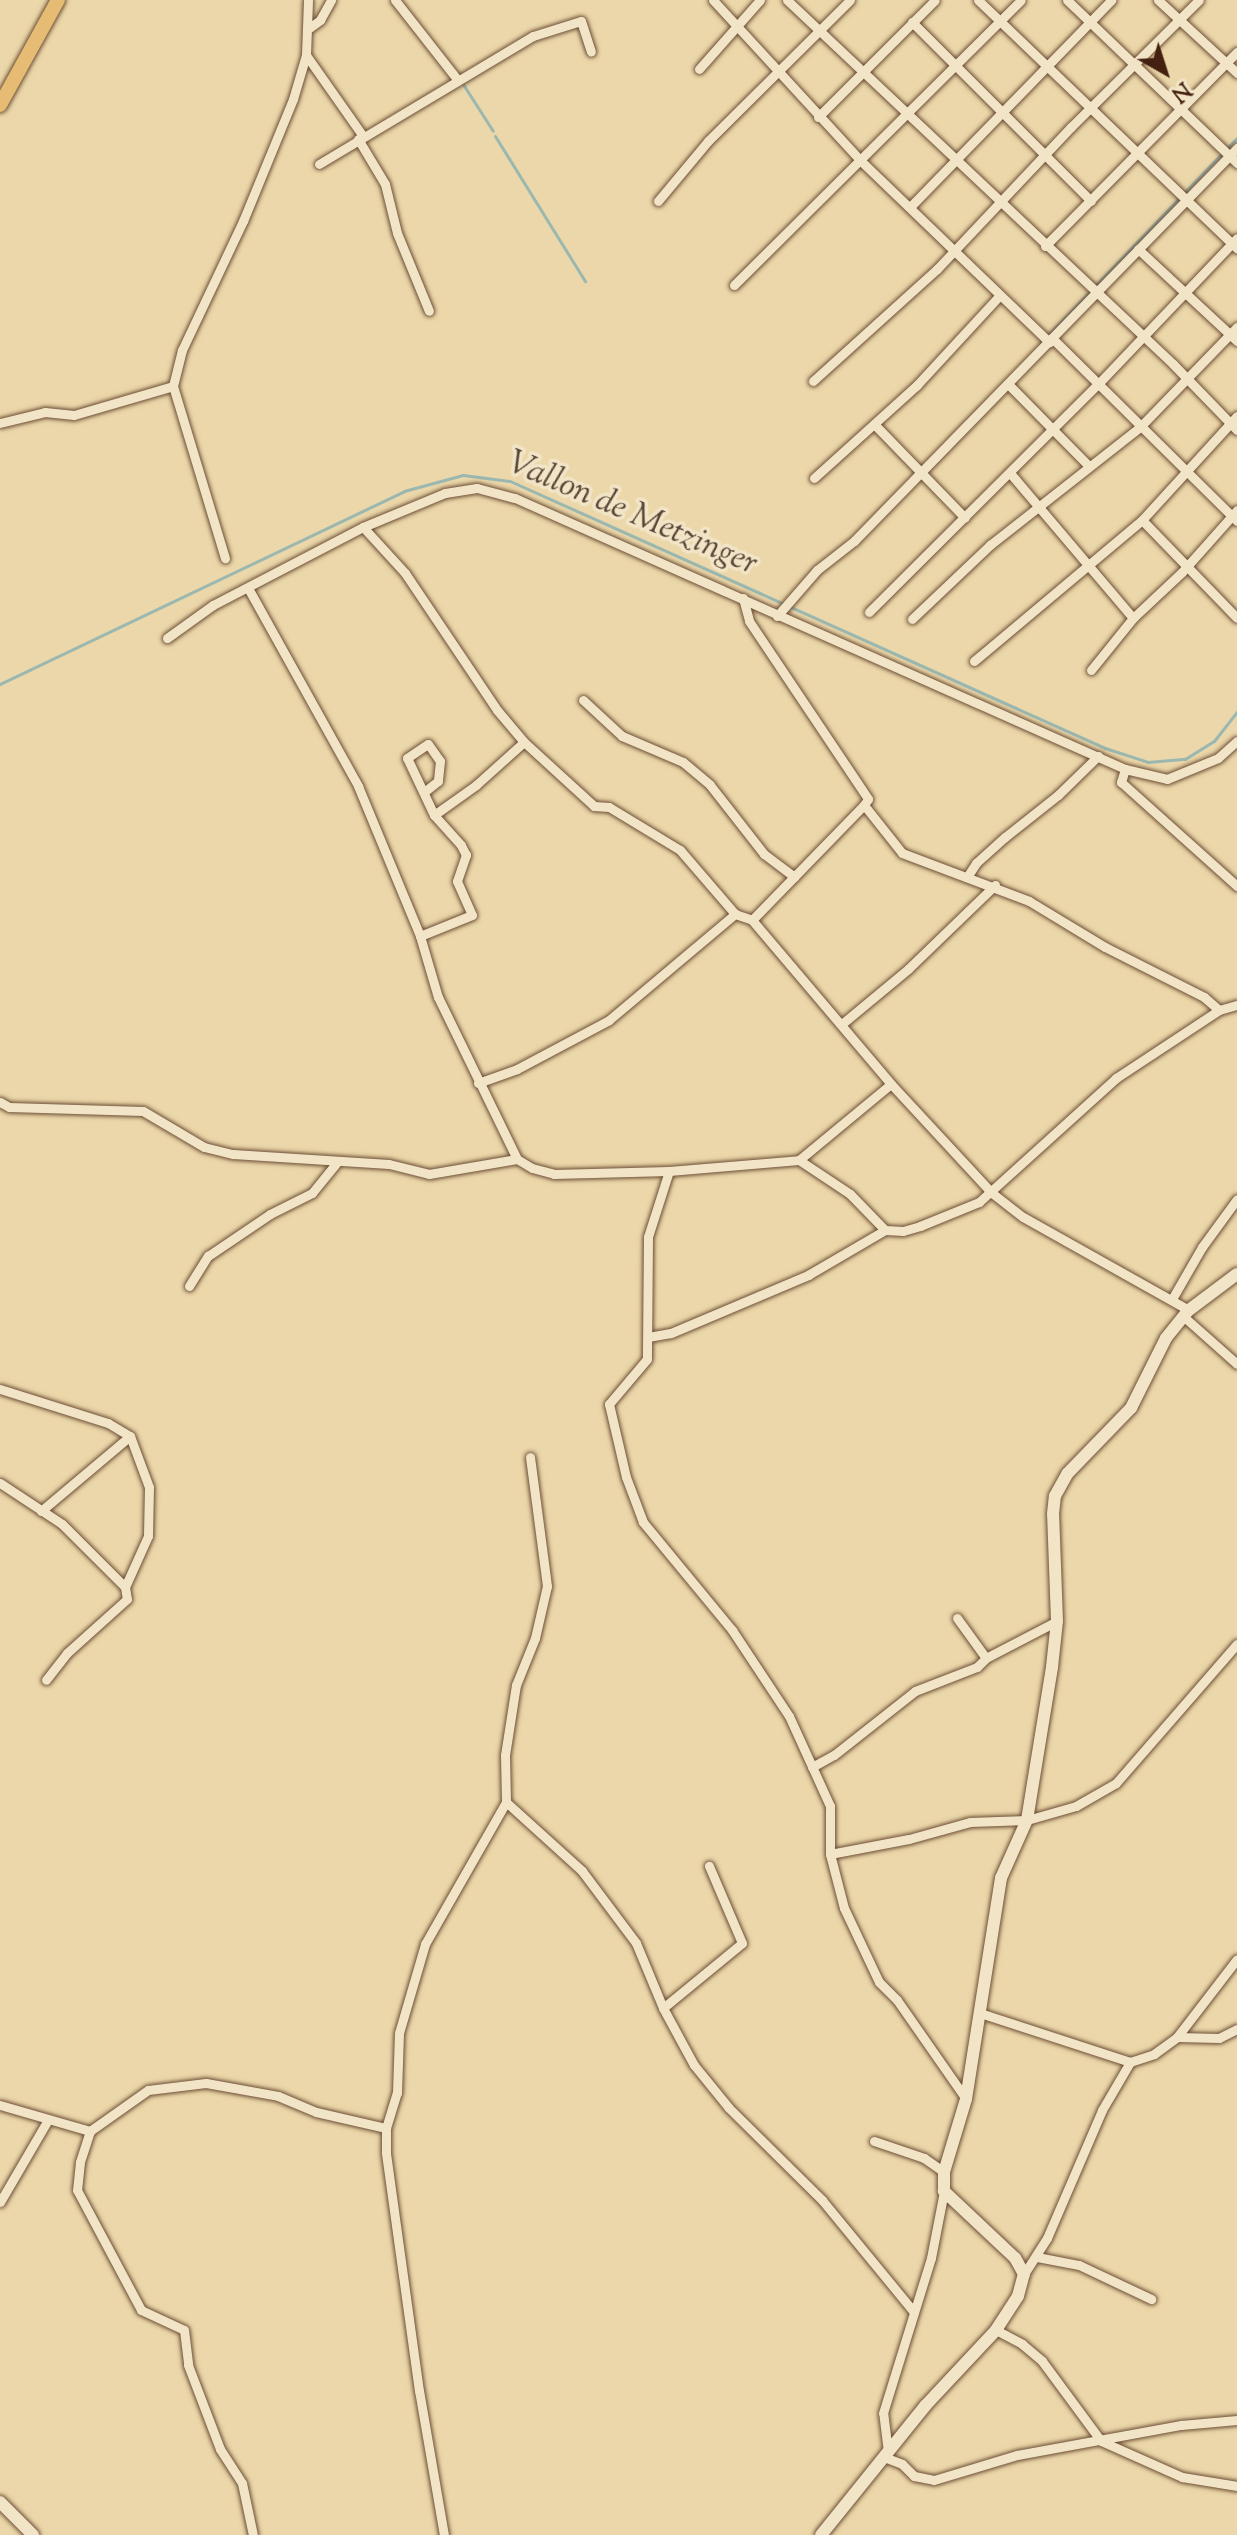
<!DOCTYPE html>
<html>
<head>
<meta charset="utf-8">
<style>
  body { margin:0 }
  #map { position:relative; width:1237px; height:2535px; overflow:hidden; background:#ebd7a9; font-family:"Sorts Mill Goudy",serif }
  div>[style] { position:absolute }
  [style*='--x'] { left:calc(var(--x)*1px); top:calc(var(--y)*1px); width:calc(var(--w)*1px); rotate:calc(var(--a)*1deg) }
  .stream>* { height:3px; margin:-1.5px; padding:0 1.5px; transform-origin:1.5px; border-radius:1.5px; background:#9ab8b0 }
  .roads { filter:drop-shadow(0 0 2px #6d4e36) drop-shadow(0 0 2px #6d4e36) }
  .street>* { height:9px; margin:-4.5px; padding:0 4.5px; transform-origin:4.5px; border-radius:4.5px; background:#f2e5c7 }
  .secondary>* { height:12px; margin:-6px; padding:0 6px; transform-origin:6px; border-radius:6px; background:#f2e5c7 }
  .primary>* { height:14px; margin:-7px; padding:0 7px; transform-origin:7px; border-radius:7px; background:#e6bc74 }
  span { translate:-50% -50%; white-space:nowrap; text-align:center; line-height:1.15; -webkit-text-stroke:7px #f2e5c7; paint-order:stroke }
  .water-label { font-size:34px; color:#594637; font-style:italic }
  .north { position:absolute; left:1125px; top:32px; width:80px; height:80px; -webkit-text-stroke:6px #f2e5c7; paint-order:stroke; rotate:141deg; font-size:22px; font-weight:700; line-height:32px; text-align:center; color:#43200f }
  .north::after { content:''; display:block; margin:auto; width:28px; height:36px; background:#43200f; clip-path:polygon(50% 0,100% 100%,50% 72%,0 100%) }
</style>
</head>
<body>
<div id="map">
  <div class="stream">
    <i style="--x:461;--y:81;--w:59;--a:57.4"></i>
    <i style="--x:495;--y:136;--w:171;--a:58.2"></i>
    <i style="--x:1227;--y:148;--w:14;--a:-45"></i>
    <i style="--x:1051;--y:332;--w:248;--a:-46.3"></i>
    <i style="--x:0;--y:684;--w:448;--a:-25.5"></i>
    <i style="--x:404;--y:491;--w:61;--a:-15.2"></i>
    <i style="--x:463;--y:475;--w:47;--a:7.3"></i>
    <i style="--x:510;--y:481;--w:652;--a:24.17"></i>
    <i style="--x:1105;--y:748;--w:45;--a:18"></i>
    <i style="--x:1148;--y:762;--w:37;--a:-5"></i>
    <i style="--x:1185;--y:759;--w:34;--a:-32"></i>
    <i style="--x:1214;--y:741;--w:37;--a:-52"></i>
  </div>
  <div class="roads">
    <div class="street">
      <i style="--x:395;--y:0;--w:100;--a:51.9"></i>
      <i style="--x:713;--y:0;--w:220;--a:47.4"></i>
      <i style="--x:862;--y:162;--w:260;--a:43.9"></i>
      <i style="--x:787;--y:0;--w:531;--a:43.32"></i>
      <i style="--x:1173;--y:364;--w:92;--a:45.9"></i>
      <i style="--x:978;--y:0;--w:359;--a:43.8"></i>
      <i style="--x:1067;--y:0;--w:236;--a:43.8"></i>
      <i style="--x:1158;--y:0;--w:108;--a:42.7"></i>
      <i style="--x:912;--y:22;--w:253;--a:45"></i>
      <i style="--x:309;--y:28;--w:14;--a:-36"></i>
      <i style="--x:320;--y:20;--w:23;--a:-61"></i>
      <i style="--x:306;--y:55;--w:99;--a:54.9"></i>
      <i style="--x:699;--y:69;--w:92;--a:-48.5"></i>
      <i style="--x:818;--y:117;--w:165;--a:-45"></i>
      <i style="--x:358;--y:139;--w:52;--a:59"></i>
      <i style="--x:385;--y:184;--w:50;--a:76.2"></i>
      <i style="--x:397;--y:233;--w:84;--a:67.7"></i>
      <i style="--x:319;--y:164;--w:249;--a:-30.9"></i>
      <i style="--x:533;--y:36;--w:50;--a:-17.4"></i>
      <i style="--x:581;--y:21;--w:32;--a:72"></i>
      <i style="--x:658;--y:201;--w:78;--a:-50.2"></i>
      <i style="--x:708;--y:141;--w:200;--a:-44.8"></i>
      <i style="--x:910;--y:207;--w:289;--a:-45.8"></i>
      <i style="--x:1045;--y:246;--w:273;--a:-45.3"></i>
      <i style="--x:1138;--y:249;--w:135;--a:42.9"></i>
      <i style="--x:734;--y:285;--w:404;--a:-44.8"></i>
      <i style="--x:1052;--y:338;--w:260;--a:44.7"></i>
      <i style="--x:813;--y:381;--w:167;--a:-42.1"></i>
      <i style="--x:937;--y:269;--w:195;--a:-46.7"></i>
      <i style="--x:1071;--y:127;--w:180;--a:-44.8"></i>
      <i style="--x:1008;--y:384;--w:115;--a:45.4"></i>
      <i style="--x:173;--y:386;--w:180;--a:73.2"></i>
      <i style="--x:0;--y:423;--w:46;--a:-13.7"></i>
      <i style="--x:45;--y:412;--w:29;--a:6"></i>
      <i style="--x:74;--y:415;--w:103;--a:-16.3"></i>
      <i style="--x:173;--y:386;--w:37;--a:-76"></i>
      <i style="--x:182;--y:350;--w:143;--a:-64.7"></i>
      <i style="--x:243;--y:221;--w:132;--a:-67.7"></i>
      <i style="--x:293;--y:99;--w:46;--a:-73.5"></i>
      <i style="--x:306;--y:55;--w:55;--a:-87.9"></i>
      <i style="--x:875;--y:425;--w:129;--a:45.9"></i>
      <i style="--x:1010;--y:473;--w:190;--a:49.7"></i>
      <i style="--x:814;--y:478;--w:139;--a:-42.1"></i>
      <i style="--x:917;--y:385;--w:121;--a:-47.3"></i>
      <i style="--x:1142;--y:520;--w:136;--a:45.9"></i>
      <i style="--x:363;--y:527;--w:62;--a:47.6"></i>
      <i style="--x:405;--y:573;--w:165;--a:56.1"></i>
      <i style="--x:497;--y:710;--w:42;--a:49.8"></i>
      <i style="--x:524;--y:742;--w:95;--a:42.4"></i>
      <i style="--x:594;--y:806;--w:15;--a:4"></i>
      <i style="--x:609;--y:807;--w:83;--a:31.2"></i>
      <i style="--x:680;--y:850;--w:84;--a:49.3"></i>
      <i style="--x:735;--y:914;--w:18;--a:19"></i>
      <i style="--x:752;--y:920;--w:215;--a:49.7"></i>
      <i style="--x:891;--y:1084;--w:149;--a:47.2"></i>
      <i style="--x:992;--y:1193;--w:39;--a:38"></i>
      <i style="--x:1023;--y:1217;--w:190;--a:29.3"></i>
      <i style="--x:248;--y:588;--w:227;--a:60.9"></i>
      <i style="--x:358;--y:786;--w:162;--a:67.5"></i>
      <i style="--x:420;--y:936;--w:64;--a:73.6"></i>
      <i style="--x:438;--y:997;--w:180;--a:64"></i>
      <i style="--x:517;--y:1159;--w:17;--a:31"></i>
      <i style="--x:532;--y:1168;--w:23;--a:15"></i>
      <i style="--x:554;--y:1174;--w:115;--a:-1.5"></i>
      <i style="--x:669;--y:1171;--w:130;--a:-4.8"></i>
      <i style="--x:799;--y:1160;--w:119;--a:-39.6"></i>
      <i style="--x:743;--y:598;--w:24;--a:75"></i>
      <i style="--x:749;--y:621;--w:214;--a:56.2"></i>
      <i style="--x:868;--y:799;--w:7;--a:124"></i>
      <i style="--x:864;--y:805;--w:61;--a:51.6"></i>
      <i style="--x:902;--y:853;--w:136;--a:20.7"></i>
      <i style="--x:1029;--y:901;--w:89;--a:31.2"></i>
      <i style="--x:1105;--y:947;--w:111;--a:26.8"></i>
      <i style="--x:1204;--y:997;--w:20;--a:41"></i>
      <i style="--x:1219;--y:1010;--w:19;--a:-16"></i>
      <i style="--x:869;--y:612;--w:325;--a:-44.9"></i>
      <i style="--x:1099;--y:383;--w:200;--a:-46.4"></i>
      <i style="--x:777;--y:616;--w:61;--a:-49"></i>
      <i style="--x:817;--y:570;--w:47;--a:-38.1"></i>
      <i style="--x:854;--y:541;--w:549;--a:-45.74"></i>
      <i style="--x:912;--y:619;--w:108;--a:-43.5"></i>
      <i style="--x:990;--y:545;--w:192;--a:-38.2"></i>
      <i style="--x:1141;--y:426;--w:138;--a:-45.9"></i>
      <i style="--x:167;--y:638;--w:57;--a:-35.7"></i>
      <i style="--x:213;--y:605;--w:169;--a:-27.5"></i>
      <i style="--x:363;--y:527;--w:89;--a:-22.5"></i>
      <i style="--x:445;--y:493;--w:32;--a:-9"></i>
      <i style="--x:477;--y:488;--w:39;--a:15"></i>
      <i style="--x:515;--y:498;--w:667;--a:23.95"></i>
      <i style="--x:1125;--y:769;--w:43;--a:13.4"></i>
      <i style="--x:1167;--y:779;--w:55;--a:-22.4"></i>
      <i style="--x:1218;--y:758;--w:25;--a:-42"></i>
      <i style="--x:974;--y:661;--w:219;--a:-40"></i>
      <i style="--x:1142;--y:520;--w:141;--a:-47.6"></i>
      <i style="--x:1091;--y:670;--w:67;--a:-51.1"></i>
      <i style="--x:1133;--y:618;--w:67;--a:-43.2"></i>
      <i style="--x:1182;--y:572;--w:83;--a:-48.4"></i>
      <i style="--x:583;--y:700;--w:53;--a:42.7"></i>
      <i style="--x:622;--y:736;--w:66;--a:23.1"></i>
      <i style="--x:683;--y:762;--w:35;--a:40"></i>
      <i style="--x:710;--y:785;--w:88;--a:52"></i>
      <i style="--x:764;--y:854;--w:38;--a:37"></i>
      <i style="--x:1125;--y:769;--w:14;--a:107"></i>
      <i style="--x:1121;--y:782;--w:156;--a:41.9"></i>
      <i style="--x:434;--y:815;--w:52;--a:-35.5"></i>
      <i style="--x:476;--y:785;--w:64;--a:-41.9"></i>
      <i style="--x:967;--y:877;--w:17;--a:-57"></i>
      <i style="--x:976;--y:863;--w:39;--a:-42"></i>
      <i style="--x:1005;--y:837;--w:68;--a:-38.4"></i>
      <i style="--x:1058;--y:795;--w:56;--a:-44.3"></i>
      <i style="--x:752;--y:920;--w:161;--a:-45.8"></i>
      <i style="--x:420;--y:936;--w:56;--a:-22"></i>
      <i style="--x:472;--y:915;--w:37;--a:-114"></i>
      <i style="--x:457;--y:881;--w:28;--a:-71"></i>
      <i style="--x:466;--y:855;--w:11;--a:-117"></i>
      <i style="--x:461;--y:845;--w:40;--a:-132"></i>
      <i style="--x:434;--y:815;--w:63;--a:-115.3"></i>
      <i style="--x:407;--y:758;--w:25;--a:-34"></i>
      <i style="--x:428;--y:744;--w:21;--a:55"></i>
      <i style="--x:440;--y:761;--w:20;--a:96"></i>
      <i style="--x:438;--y:781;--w:18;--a:142"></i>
      <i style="--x:843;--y:1023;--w:85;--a:-39.7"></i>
      <i style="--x:908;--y:969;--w:121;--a:-44"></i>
      <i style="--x:478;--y:1083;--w:41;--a:-19.7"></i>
      <i style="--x:517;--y:1069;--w:104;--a:-28"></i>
      <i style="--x:609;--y:1020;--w:165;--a:-40.1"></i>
      <i style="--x:0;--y:1102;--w:10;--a:29"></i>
      <i style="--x:9;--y:1107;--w:134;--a:1.7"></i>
      <i style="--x:143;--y:1111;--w:71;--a:30.5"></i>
      <i style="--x:204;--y:1147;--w:30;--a:14"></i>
      <i style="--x:233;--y:1154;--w:156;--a:3.7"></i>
      <i style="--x:389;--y:1164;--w:41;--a:14"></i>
      <i style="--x:429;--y:1174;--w:89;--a:-9.7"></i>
      <i style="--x:799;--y:1160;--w:61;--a:33.7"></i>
      <i style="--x:850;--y:1194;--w:50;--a:45.8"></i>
      <i style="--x:669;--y:1171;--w:69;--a:107.7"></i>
      <i style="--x:648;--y:1237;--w:122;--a:90.5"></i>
      <i style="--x:647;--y:1359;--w:59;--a:130.2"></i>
      <i style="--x:609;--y:1404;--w:75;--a:76.9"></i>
      <i style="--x:626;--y:1477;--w:48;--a:69.3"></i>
      <i style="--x:643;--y:1522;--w:140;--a:50.5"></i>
      <i style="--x:732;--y:1630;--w:103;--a:56.5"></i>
      <i style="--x:789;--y:1716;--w:99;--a:65.5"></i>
      <i style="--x:830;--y:1806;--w:48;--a:90"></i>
      <i style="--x:830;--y:1854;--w:56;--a:75.5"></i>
      <i style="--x:844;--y:1908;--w:82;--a:64.7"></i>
      <i style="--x:879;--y:1982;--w:25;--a:45"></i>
      <i style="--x:897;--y:2000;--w:121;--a:55.1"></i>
      <i style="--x:189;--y:1286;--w:36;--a:-58"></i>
      <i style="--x:208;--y:1256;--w:75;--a:-34.1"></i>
      <i style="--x:270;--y:1214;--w:47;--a:-26.6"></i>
      <i style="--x:312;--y:1193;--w:41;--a:-50.9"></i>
      <i style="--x:1172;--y:1299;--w:60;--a:-60"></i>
      <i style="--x:1202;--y:1247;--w:59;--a:-53.9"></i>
      <i style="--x:1183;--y:1316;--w:72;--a:41.6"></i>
      <i style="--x:648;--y:1337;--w:23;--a:-10"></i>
      <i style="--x:671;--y:1333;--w:149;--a:-22.9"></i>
      <i style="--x:808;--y:1275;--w:89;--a:-30.3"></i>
      <i style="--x:885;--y:1230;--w:18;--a:3"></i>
      <i style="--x:903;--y:1231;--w:18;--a:-16"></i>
      <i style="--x:920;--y:1226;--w:64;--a:-22.1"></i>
      <i style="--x:979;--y:1202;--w:185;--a:-42.1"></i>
      <i style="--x:1116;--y:1078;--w:123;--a:-33.4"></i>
      <i style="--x:0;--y:1389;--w:113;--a:17.5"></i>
      <i style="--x:108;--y:1423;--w:26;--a:31"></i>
      <i style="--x:130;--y:1436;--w:54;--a:69.6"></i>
      <i style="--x:149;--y:1487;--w:49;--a:91.2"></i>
      <i style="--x:148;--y:1536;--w:56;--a:114.3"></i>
      <i style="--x:125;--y:1587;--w:12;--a:81"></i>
      <i style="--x:127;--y:1599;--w:81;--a:138"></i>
      <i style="--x:67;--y:1653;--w:34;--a:128"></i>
      <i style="--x:0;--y:1483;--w:74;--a:33.5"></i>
      <i style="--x:62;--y:1524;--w:89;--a:45"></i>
      <i style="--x:41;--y:1511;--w:116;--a:-40.1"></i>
      <i style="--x:957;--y:1618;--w:49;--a:54.1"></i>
      <i style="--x:812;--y:1767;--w:25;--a:-29"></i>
      <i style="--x:834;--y:1755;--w:103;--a:-38.3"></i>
      <i style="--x:915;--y:1691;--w:66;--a:-21.2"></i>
      <i style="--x:977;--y:1667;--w:13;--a:-45"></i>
      <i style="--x:986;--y:1658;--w:80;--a:-27.5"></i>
      <i style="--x:506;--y:1802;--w:103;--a:42.2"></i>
      <i style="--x:582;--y:1871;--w:90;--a:53.1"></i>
      <i style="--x:636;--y:1943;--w:70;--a:67.4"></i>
      <i style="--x:663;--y:2008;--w:65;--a:61.5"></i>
      <i style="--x:694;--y:2065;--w:55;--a:50.9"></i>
      <i style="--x:729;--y:2108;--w:131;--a:44.7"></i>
      <i style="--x:822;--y:2200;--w:145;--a:50.6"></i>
      <i style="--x:830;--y:1854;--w:80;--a:-10.8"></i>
      <i style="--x:909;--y:1839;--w:63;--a:-15.6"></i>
      <i style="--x:970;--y:1822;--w:57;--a:-2"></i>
      <i style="--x:1027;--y:1820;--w:51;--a:-15.9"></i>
      <i style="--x:1076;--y:1806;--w:46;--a:-29.9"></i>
      <i style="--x:1116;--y:1783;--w:184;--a:-49"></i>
      <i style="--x:663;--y:2008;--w:102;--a:-39.4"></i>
      <i style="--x:742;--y:1943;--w:84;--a:-113.2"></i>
      <i style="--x:980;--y:2013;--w:158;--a:18.1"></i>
      <i style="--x:1130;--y:2062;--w:25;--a:-18"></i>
      <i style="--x:1154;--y:2054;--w:29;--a:-36"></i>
      <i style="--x:1177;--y:2037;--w:98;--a:-52.4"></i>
      <i style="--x:1177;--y:2037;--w:42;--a:1.4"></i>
      <i style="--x:1219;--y:2038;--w:20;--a:-27"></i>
      <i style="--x:0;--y:2105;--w:94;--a:16.1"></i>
      <i style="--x:90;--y:2131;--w:71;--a:-35.3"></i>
      <i style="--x:148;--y:2090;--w:58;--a:-6.9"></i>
      <i style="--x:206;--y:2083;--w:73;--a:10.2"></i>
      <i style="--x:278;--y:2096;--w:41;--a:22.8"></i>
      <i style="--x:316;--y:2112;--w:72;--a:12.9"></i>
      <i style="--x:90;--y:2131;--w:33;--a:108"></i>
      <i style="--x:80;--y:2162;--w:28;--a:96"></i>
      <i style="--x:77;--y:2190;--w:136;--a:61.9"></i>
      <i style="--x:141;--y:2310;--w:47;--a:24.9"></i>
      <i style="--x:184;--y:2330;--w:35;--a:83"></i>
      <i style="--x:188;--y:2365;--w:90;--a:69.1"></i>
      <i style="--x:220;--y:2449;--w:40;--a:57.1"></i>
      <i style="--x:242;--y:2483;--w:53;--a:78.1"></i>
      <i style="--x:874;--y:2141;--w:53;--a:18.8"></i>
      <i style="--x:924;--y:2158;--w:24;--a:35"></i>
      <i style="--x:0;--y:2202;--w:95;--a:-59.7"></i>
      <i style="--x:1037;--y:2257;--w:43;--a:10.8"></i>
      <i style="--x:1079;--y:2265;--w:80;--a:25.3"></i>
      <i style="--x:1024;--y:2274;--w:43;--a:-57.4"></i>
      <i style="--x:1047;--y:2238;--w:139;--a:-66.7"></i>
      <i style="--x:1102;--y:2110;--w:56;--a:-59.7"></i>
      <i style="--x:996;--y:2330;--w:30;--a:28"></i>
      <i style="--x:1022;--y:2344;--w:26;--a:40"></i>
      <i style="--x:1042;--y:2361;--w:99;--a:53.6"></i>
      <i style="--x:1101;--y:2441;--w:89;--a:24"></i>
      <i style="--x:1182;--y:2477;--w:56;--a:9.3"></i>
      <i style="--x:888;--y:2452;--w:39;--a:-97"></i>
      <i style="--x:883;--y:2413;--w:162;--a:-72.8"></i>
      <i style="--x:931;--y:2258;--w:68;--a:-79"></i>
      <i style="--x:884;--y:2457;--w:19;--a:21"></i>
      <i style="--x:902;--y:2464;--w:17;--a:45"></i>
      <i style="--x:914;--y:2476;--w:20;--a:11"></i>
      <i style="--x:934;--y:2480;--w:87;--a:-16.8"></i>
      <i style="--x:1017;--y:2455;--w:167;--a:-10.4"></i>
      <i style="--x:1181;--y:2425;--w:56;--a:-5.1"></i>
      <i style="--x:444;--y:2535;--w:146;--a:-99.8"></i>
      <i style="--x:419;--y:2391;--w:241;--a:-97.9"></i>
      <i style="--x:386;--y:2152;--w:24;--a:-90"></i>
      <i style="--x:386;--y:2128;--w:37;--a:-73"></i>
      <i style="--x:397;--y:2093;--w:60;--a:-88.1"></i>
      <i style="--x:399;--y:2033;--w:93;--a:-73.7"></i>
      <i style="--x:425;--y:1944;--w:163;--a:-60.3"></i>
      <i style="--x:506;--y:1802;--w:47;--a:-91.2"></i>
      <i style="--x:505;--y:1755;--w:71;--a:-81.1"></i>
      <i style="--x:516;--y:1685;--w:51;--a:-68"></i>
      <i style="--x:535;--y:1638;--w:53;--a:-77"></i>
      <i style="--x:547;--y:1586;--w:130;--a:-97.5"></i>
    </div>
    <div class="secondary">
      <i style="--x:0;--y:2502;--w:47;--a:45"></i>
      <i style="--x:821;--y:2535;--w:166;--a:-51.1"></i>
      <i style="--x:925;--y:2406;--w:104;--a:-46.9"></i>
      <i style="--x:996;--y:2330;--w:40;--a:-57.1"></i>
      <i style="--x:1018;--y:2296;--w:23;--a:-75"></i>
      <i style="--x:1024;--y:2274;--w:18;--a:-119"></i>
      <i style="--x:1015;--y:2258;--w:98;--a:-136.7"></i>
      <i style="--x:944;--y:2191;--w:19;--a:-90"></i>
      <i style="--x:944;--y:2172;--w:76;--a:-73.2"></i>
      <i style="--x:966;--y:2099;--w:224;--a:-81"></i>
      <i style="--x:1001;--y:1878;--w:64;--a:-65.9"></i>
      <i style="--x:1027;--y:1820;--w:155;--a:-80.7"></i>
      <i style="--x:1052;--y:1667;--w:46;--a:-83.8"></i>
      <i style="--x:1057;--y:1621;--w:107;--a:-92.1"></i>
      <i style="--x:1053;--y:1514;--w:18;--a:-84"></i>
      <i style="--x:1055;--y:1496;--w:26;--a:-61"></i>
      <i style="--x:1068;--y:1473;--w:91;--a:-45.9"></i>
      <i style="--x:1131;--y:1408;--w:78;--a:-63.4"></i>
      <i style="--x:1166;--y:1338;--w:36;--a:-51"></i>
      <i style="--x:1189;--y:1310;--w:60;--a:-36.9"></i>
    </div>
    <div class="primary">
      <i style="--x:0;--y:105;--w:120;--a:-61.1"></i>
    </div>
  </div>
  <div class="water-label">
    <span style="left:632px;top:514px;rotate:23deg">Vallon de Metzinger</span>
  </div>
  <div class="north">N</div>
</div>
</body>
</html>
